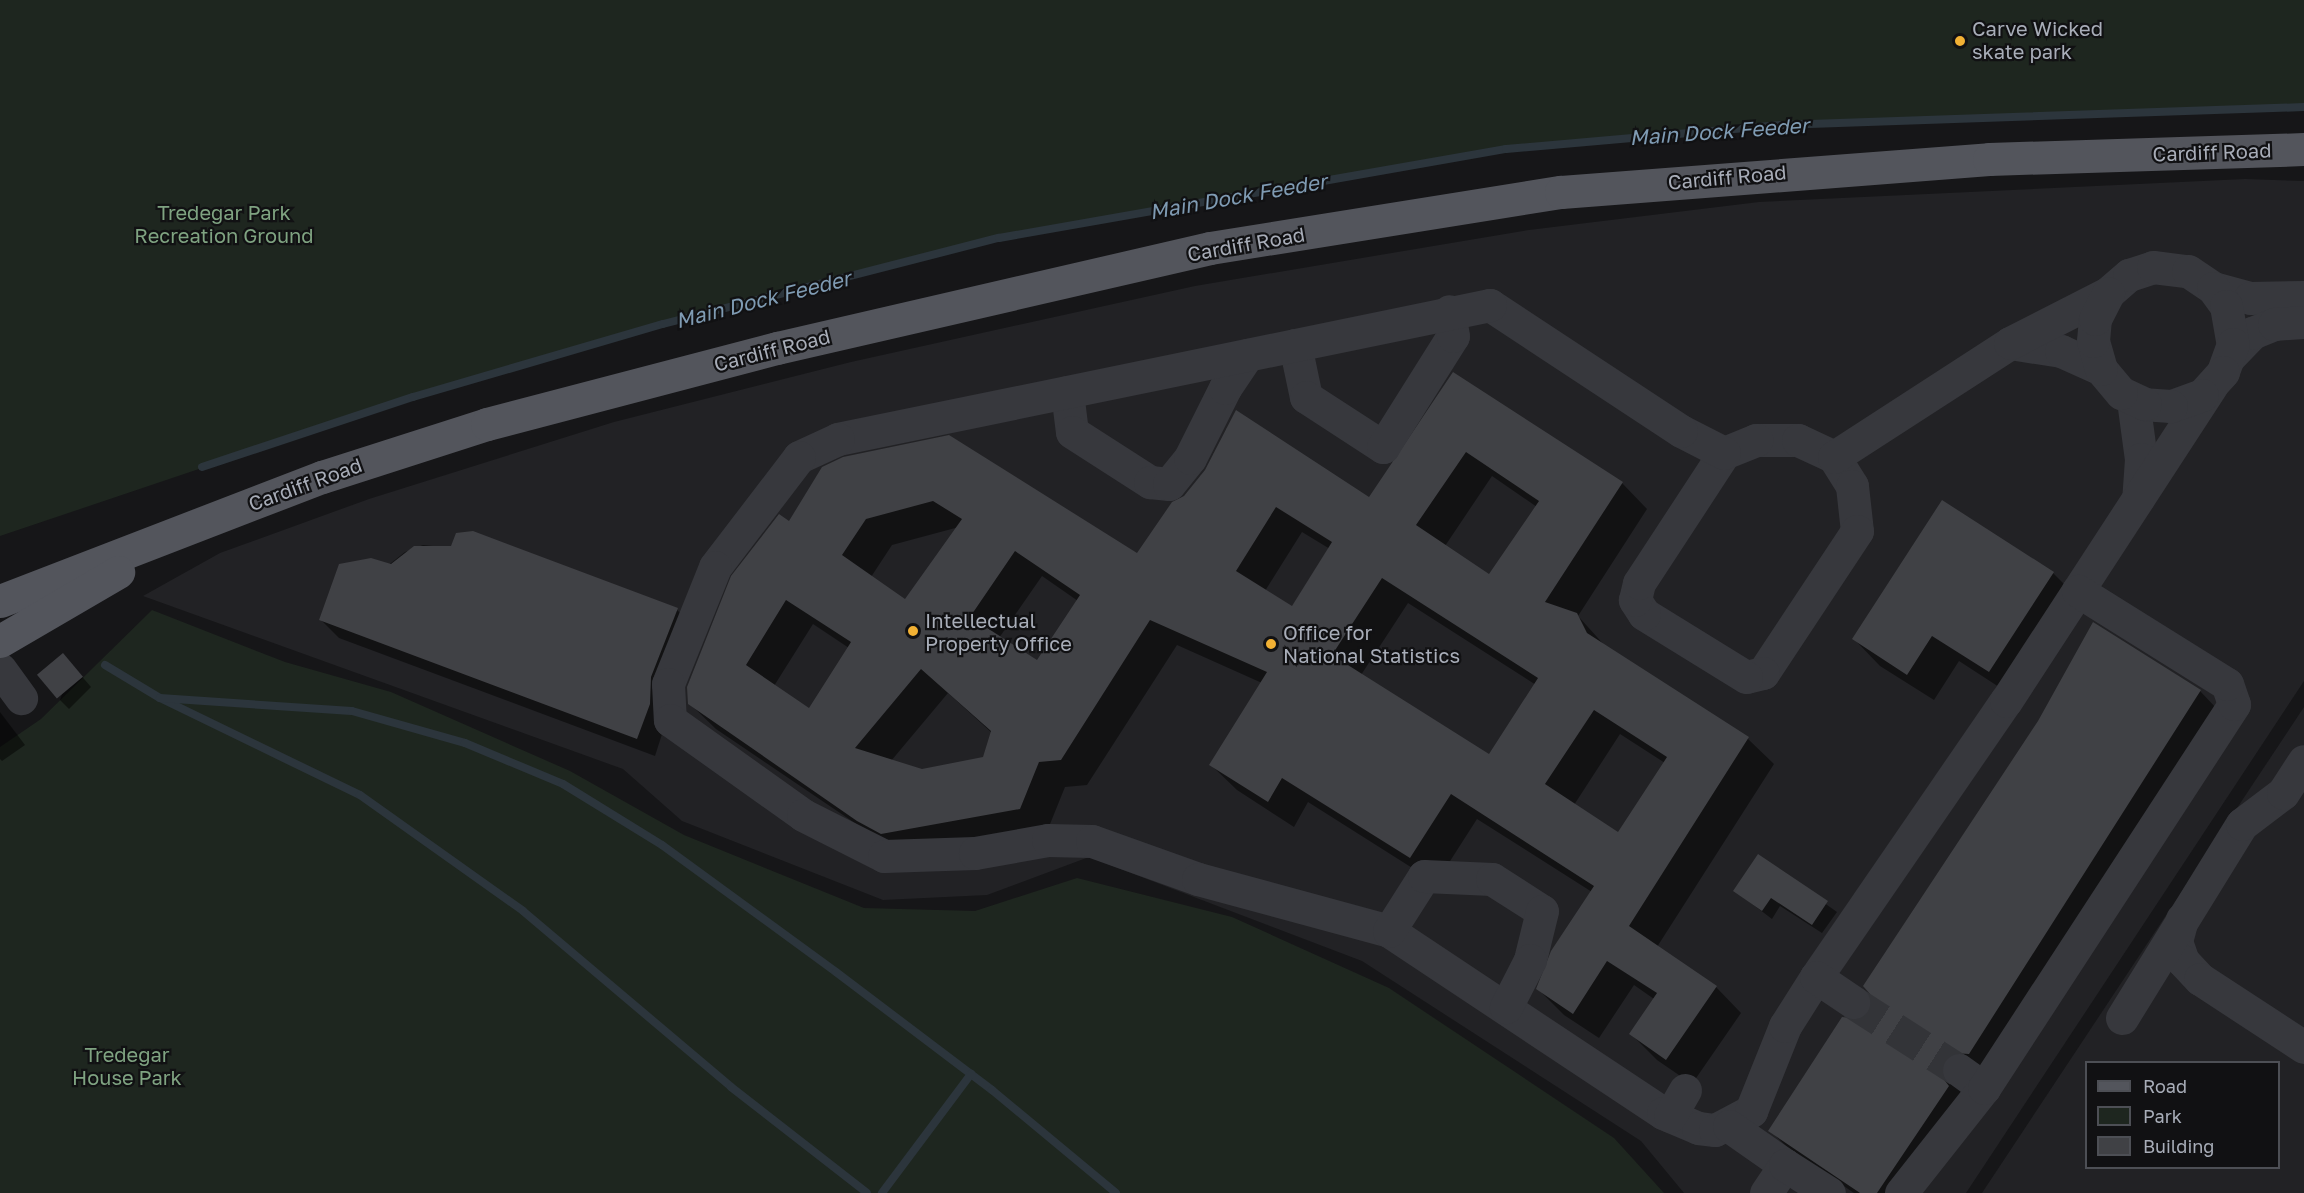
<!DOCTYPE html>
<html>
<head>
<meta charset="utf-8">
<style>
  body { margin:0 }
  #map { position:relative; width:2304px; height:1193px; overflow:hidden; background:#161618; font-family:"Golos Text",sans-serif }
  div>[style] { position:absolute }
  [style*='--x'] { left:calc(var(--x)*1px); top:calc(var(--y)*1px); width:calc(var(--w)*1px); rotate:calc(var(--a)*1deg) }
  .built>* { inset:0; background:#222225 }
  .green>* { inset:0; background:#1e261f }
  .shadow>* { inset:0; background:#0007 }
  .stream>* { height:8px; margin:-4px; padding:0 4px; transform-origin:4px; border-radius:4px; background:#2c353c }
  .building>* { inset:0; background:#404145; transform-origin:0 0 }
  .minor-tunnel>* { height:33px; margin-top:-16.5px; transform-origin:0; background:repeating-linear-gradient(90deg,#333438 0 33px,transparent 0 49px) }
  .minor>* { height:33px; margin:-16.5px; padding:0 16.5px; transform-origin:16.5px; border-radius:16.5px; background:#37383d }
  .major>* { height:33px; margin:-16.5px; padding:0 16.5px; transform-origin:16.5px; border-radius:16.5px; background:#53555c }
  .dots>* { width:16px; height:16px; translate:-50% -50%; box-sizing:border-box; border:3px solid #111113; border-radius:50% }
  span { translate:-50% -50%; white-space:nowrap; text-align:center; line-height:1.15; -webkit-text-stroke:4.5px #111113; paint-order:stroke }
  .poi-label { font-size:20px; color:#a8adb8 }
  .left { translate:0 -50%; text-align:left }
  .street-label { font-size:20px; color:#a8adb8 }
  .park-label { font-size:20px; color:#7fa381 }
  .water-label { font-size:21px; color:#7f9bb3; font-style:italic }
  .legend { position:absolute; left:2085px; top:1061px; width:195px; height:108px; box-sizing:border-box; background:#111113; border:2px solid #4d4f55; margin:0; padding:8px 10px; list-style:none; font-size:18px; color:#a8adb8 }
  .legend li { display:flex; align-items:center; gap:12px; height:30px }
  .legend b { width:30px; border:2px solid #4d4f55 }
</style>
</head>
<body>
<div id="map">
  <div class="built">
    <i style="clip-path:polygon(2245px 179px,2304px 181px,2304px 681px,1966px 1193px,1684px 1193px,1641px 1141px,1362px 961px,1089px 857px,987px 895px,883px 900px,682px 821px,623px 769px,143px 596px,220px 553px,369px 499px,614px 422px,851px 362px,1195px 286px,1529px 230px,1759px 202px)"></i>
    <i style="clip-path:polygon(evenodd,2304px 707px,2304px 1193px,1982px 1193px,2304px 707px,2086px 1062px,2278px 1062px,2278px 1168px,2086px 1168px,2086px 1062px)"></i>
  </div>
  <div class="green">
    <i style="clip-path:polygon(0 0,2304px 0,2304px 107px,1781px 125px,1506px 149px,999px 238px,663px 324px,413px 397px,0 536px)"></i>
    <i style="clip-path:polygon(152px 610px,285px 662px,391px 692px,570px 771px,684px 835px,864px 908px,975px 911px,1077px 878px,1232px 917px,1389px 988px,1614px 1138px,1664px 1193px,0 1193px,0 747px,41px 719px)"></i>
  </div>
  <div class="shadow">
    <i style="clip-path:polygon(evenodd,1453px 374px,1622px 483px,1647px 509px,1578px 616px,1606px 647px,1748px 739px,1774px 764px,1657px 947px,1716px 987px,1741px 1013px,1692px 1084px,1657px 1060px,1631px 1034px,1654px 999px,1634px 985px,1599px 1038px,1564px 1015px,1538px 989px,1592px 892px,1477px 819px,1436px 883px,1308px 802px,1294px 827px,1237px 790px,1211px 765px,1262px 683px,1177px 645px,1087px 785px,1065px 787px,1046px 834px,908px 859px,716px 729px,689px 703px,824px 468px,1137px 555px,1174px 503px,1369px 499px,1453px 374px,1492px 476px,1537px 507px,1489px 576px,1445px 546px,1492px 476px,1453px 374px,959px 527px,906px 601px,871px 577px,892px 545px,959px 527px,1453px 374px,1302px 532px,1330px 549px,1293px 609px,1265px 591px,1302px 532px,1453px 374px,1042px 576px,1078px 601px,1038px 662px,999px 638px,1042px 576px,1453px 374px,1408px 603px,1536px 685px,1490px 756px,1361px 675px,1408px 603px,1453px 374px,813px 624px,849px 648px,809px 710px,774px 686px,813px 624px,1453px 374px,948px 693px,992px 733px,984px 758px,922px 771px,891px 761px,948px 693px,1453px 374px,1620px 734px,1665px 763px,1618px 834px,1574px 805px,1620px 734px)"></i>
    <i style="clip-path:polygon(423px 545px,452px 548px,677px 610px,696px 628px,655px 756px,339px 638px,320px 619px,405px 552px)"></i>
    <i style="clip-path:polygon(2053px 573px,2080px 600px,2016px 698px,1959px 661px,1934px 700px,1880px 666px,1854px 639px)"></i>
    <i style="clip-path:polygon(72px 665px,91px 687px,69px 709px,60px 700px)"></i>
    <i style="clip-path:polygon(2200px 691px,2218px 710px,1988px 1072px,1962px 1078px,1960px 1097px,1908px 1193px,1854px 1193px,1789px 1149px,1770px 1130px,1861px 1021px)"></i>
    <i style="clip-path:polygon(0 712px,25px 745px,2px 761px,0 759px)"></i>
    <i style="clip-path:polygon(1758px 856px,1837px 912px,1822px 933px,1780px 906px,1772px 919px,1735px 891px)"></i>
  </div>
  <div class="stream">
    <i style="--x:202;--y:467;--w:222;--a:-18.4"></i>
    <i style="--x:413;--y:397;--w:260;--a:-16.3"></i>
    <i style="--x:663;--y:324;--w:347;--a:-14.4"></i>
    <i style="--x:999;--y:238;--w:515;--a:-9.96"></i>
    <i style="--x:1506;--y:149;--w:276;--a:-5"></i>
    <i style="--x:1781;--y:125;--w:523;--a:-1.97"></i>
    <i style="--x:105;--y:665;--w:64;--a:31"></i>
    <i style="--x:160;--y:698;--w:222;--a:25.9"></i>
    <i style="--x:360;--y:795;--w:200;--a:35.4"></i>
    <i style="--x:523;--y:911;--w:272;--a:40.2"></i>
    <i style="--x:731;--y:1087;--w:172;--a:37.9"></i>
    <i style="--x:160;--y:698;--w:192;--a:3.9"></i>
    <i style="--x:352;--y:711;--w:117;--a:15.8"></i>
    <i style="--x:465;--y:743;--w:106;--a:22.7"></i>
    <i style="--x:563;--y:784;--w:116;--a:31.6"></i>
    <i style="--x:662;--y:845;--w:215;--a:36.1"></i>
    <i style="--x:836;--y:972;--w:196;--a:37.1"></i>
    <i style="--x:992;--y:1090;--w:161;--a:39.7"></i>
    <i style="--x:882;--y:1193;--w:149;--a:-53.2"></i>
  </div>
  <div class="building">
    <i style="clip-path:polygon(evenodd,1453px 372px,1623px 482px,1545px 602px,1577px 613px,1587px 633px,1749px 737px,1629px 926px,1717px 986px,1666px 1060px,1629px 1034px,1657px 993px,1607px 961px,1573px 1014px,1536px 989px,1551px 951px,1594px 886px,1451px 794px,1410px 858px,1282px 778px,1268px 802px,1209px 765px,1267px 672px,1150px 620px,1061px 760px,1039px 762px,1020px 809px,881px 834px,857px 821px,688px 704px,687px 687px,731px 576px,779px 514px,789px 521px,822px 467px,843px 457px,949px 435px,1137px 553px,1172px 502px,1184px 496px,1205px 470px,1236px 410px,1369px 497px,1453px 372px,1466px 452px,1539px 501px,1489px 574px,1416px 525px,1466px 452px,1453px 372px,933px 501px,962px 519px,905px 599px,842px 555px,866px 519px,933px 501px,1453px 372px,1276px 507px,1332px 542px,1292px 606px,1236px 571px,1276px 507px,1453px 372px,1015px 551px,1080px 595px,1037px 660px,970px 617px,1015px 551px,1453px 372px,1382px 578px,1538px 678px,1489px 754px,1332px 655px,1382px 578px,1453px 372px,786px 600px,851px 642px,809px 708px,746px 665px,786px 600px,1453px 372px,921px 669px,991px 731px,983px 757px,922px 769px,855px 748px,921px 669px,1453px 372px,1594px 710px,1667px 757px,1618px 832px,1545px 784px,1594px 710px)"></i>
    <i style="clip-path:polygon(1942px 500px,2054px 572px,1989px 672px,1932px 636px,1907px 675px,1852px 639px)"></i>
    <i style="clip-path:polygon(473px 531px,678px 608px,651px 677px,650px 704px,637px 739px,319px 620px,339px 564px,371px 558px,391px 564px,414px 546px,451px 546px,456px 533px)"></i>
    <i style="clip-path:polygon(2093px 622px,2201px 690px,1969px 1054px,1952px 1053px,1944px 1060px,1942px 1077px,1949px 1086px,1877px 1193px,1860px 1193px,1768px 1131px,1842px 1017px,1861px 1019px,1869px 1012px,1870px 994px,1863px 986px,2038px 721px)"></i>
    <i style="left:63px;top:653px;width:31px;height:34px;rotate:50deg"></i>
    <i style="clip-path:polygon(1758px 854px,1828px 901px,1812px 925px,1771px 898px,1762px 911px,1733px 891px)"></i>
  </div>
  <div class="minor-tunnel">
    <i style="--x:1853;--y:1002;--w:126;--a:32.7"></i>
  </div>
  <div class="minor">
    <i style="--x:2213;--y:288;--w:38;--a:15"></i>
    <i style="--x:2250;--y:298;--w:54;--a:-1.1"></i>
    <i style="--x:2010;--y:343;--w:52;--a:8.9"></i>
    <i style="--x:2061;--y:351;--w:44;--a:24.2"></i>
    <i style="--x:1295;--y:345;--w:53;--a:78.1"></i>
    <i style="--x:1306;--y:397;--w:92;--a:33"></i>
    <i style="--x:1383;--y:447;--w:131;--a:-57.8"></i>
    <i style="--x:1453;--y:336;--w:25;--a:-99"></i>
    <i style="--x:2230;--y:356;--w:32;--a:-46"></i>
    <i style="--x:2252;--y:333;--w:24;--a:-22"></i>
    <i style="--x:2274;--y:324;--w:30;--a:-4"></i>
    <i style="--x:1067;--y:392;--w:40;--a:82.9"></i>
    <i style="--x:1072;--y:432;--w:93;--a:32.7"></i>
    <i style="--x:1150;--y:482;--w:19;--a:6"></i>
    <i style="--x:1169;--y:484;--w:33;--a:-51"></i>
    <i style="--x:1190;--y:458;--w:78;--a:-63.4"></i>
    <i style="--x:1225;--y:388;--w:40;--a:-56"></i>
    <i style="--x:2133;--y:400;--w:60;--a:82.3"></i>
    <i style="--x:2141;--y:459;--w:39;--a:94"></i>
    <i style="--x:1756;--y:440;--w:42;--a:0"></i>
    <i style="--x:1798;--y:440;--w:40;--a:25"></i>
    <i style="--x:1834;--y:457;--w:34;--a:58"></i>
    <i style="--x:1852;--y:486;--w:45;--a:83.7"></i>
    <i style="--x:1857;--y:531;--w:170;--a:123.5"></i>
    <i style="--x:1763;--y:673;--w:17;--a:167"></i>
    <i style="--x:1746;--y:677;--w:120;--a:-148.3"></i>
    <i style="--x:1644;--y:614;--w:17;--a:-123"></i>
    <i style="--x:1635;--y:600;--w:17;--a:-77"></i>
    <i style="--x:1639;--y:583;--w:155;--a:-56.8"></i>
    <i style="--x:1724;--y:453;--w:35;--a:-22"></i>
    <i style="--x:1724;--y:453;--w:48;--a:-152.9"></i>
    <i style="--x:1681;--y:431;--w:229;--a:-146.6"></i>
    <i style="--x:1490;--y:305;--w:666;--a:168.39"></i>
    <i style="--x:838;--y:439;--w:43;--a:155.2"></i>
    <i style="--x:799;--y:457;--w:138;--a:127.4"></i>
    <i style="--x:715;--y:567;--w:126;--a:111.9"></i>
    <i style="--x:668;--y:684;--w:36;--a:87"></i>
    <i style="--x:670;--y:720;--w:163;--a:35.5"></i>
    <i style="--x:803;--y:815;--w:91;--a:26.8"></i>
    <i style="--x:884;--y:856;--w:91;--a:-1.9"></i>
    <i style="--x:975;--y:853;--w:74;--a:-10.1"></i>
    <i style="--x:1048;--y:840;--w:44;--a:1.3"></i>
    <i style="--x:1092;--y:841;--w:113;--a:19.7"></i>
    <i style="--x:1198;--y:879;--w:198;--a:15.2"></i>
    <i style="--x:1389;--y:931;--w:329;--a:33.6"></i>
    <i style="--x:1663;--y:1113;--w:38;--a:23"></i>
    <i style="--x:1698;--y:1128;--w:17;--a:7"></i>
    <i style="--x:1715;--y:1130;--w:41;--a:-27.8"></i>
    <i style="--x:1751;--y:1111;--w:92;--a:-68.2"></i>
    <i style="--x:1785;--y:1026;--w:58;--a:-57.7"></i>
    <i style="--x:1816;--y:977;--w:335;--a:-55.5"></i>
    <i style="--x:2006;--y:701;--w:375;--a:-56.9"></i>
    <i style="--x:1834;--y:457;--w:210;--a:-32.9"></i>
    <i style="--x:2010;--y:343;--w:110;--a:-27"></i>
    <i style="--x:2108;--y:293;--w:28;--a:-41"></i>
    <i style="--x:2129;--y:275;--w:25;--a:-18"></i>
    <i style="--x:2153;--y:267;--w:35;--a:7"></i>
    <i style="--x:2188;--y:271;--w:30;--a:34"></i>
    <i style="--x:2213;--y:288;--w:22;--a:54"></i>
    <i style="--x:2226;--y:306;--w:39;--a:80"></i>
    <i style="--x:2233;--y:344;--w:30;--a:110"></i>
    <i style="--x:2223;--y:372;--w:31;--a:132"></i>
    <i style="--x:2202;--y:395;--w:33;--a:160"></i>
    <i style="--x:2171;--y:406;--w:26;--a:-176"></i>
    <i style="--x:2145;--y:404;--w:26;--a:-155"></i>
    <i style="--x:2121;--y:393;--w:31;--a:-130"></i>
    <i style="--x:2101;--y:369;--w:29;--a:-106"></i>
    <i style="--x:2093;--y:341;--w:22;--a:-85"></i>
    <i style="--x:2095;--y:319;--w:29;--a:-63"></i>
    <i style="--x:0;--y:669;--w:36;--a:54"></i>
    <i style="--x:2182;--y:919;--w:23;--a:105"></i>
    <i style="--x:2176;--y:941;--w:21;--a:71"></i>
    <i style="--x:2183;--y:961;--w:25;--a:47"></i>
    <i style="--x:2200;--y:979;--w:124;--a:33.2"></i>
    <i style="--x:1389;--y:931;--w:65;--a:-57.5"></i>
    <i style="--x:1424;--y:876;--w:68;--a:2.5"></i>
    <i style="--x:1492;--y:879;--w:59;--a:32.6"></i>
    <i style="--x:1542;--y:911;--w:50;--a:103.8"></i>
    <i style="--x:1530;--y:960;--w:53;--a:117.1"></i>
    <i style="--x:1816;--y:977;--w:45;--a:34"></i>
    <i style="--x:2122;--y:1018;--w:228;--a:-58.3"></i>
    <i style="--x:2242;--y:824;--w:51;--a:-37.1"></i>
    <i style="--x:2283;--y:793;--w:38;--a:-57"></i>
    <i style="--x:1959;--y:1070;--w:31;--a:36"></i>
    <i style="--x:1670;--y:1116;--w:30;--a:-60"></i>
    <i style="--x:1729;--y:1126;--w:68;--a:34.9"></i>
    <i style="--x:1766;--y:1193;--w:34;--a:-56"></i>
    <i style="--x:1785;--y:1165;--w:52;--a:32.5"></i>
    <i style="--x:1901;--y:1193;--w:134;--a:-51.7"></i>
    <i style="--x:1984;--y:1088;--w:458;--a:-56.9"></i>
    <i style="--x:2234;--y:704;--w:21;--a:-109"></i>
    <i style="--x:2227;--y:684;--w:176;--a:-148"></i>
  </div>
  <div class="major">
    <i style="--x:0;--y:601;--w:345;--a:-21.1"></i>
    <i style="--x:322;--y:477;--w:173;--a:-17.8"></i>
    <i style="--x:487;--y:424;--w:300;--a:-14.7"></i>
    <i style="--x:777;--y:348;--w:444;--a:-13"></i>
    <i style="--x:1210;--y:248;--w:355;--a:-9.1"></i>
    <i style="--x:1561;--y:192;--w:429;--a:-4.4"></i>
    <i style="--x:1989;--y:159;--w:315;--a:-1.8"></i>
    <i style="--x:0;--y:641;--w:137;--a:-30.3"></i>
  </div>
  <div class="dots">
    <i style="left:1960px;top:41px;background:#f2b134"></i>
    <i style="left:913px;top:631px;background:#f2b134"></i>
    <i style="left:1271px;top:644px;background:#f2b134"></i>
  </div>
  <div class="poi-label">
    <span class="left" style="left:1972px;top:40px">Carve Wicked<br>skate park</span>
    <span class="left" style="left:925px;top:632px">Intellectual<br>Property Office</span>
    <span class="left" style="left:1283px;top:644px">Office for<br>National Statistics</span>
  </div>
  <div class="street-label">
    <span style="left:2212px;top:152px;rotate:-2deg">Cardiff Road</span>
    <span style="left:1727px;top:177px;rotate:-5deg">Cardiff Road</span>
    <span style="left:1246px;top:244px;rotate:-10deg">Cardiff Road</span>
    <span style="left:772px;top:350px;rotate:-14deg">Cardiff Road</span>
    <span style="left:305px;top:484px;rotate:-20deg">Cardiff Road</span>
  </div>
  <div class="park-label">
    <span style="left:224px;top:224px">Tredegar Park<br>Recreation Ground</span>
    <span style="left:127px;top:1066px">Tredegar<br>House Park</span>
  </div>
  <div class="water-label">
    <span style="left:1719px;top:131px;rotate:-4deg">Main Dock Feeder</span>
    <span style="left:1238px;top:196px;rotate:-10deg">Main Dock Feeder</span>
    <span style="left:763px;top:299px;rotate:-14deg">Main Dock Feeder</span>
  </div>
  <ul class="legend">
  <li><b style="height:8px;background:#53555c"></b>Road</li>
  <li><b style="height:16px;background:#1e261f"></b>Park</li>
  <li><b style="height:16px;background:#404145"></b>Building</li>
  </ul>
</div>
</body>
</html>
